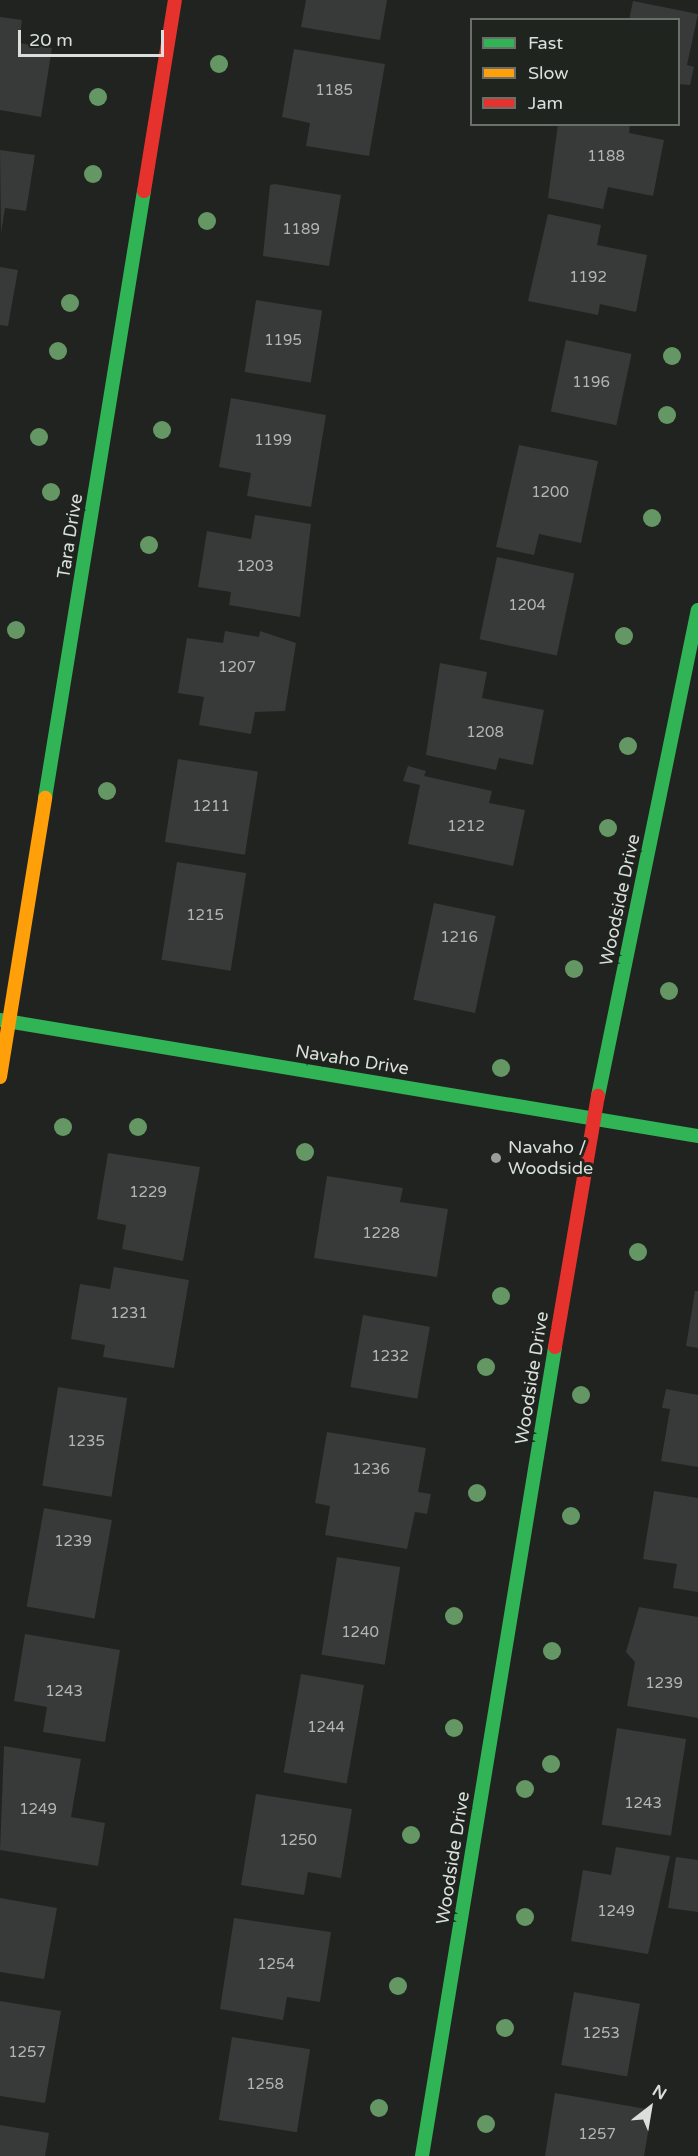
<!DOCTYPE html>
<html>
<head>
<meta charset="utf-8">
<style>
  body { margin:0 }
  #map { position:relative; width:698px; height:2156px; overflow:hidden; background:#202320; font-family:"Varela Round",sans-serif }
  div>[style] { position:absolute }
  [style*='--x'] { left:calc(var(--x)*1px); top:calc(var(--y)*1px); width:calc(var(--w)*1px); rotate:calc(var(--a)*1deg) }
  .building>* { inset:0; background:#383939; transform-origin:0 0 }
  .fast>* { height:14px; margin:-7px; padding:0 7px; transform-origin:7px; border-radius:7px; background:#30b455 }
  .slow>* { height:14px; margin:-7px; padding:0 7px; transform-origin:7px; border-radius:7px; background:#ff9f0a }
  .jam>* { height:14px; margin:-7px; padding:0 7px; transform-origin:7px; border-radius:7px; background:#e5322d }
  .trees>* { width:18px; height:18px; margin:-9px; border-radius:50%; background:#649764 }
  .dots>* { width:16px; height:16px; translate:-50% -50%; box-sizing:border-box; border:3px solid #1f241f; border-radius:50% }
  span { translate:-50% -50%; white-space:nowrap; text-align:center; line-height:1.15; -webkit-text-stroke:6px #1f241f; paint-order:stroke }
  .number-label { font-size:15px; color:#b2b6b2 }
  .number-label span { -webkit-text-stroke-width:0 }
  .street-label { font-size:18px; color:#dbdfdb }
  .poi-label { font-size:18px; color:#dbdfdb }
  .left { translate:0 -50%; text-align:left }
  .legend { position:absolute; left:470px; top:18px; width:210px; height:108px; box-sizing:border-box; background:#1f241f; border:2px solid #6a6f6a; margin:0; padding:8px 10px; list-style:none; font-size:18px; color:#dbdfdb }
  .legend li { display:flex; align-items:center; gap:12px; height:30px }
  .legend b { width:30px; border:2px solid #6a6f6a }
  .north { position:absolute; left:620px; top:2078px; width:60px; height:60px; -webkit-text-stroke:4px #1f241f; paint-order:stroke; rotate:31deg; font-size:16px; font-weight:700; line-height:24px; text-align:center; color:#dbdfdb }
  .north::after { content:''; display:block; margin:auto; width:21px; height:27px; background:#dbdfdb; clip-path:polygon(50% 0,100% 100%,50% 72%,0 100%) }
  .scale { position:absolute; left:18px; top:30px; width:146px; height:27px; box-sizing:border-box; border:3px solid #dbdfdb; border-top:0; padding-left:8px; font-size:18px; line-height:21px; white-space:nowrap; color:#dbdfdb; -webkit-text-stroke:4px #1f241f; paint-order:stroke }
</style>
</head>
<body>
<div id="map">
  <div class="building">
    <i style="clip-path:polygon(306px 0,387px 0,380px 40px,301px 27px)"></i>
    <i style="clip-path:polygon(633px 1px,698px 14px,687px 65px,694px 67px,690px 85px,678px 84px,678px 20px,629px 20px)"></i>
    <i style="clip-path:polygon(0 17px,22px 20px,19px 43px,52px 48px,41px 117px,0 110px)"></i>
    <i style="clip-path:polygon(294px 49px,385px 64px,369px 156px,306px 146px,310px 123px,282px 117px)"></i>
    <i style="clip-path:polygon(558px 124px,630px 124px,629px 133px,664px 140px,653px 196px,608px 187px,603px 209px,548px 198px)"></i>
    <i style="clip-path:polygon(0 150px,35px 155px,26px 211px,5px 208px,1px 233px)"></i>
    <i style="clip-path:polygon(275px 184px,341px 195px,329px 266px,263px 256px,270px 185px)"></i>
    <i style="clip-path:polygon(548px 214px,601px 225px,597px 245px,647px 255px,636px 312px,600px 304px,598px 315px,528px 301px)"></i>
    <i style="clip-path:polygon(0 267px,18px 270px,8px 326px,0 325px)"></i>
    <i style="left:256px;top:300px;width:67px;height:73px;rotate:9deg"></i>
    <i style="left:566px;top:340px;width:67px;height:73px;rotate:12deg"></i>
    <i style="clip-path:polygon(231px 398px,326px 415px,311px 507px,247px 496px,251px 473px,219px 467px)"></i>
    <i style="clip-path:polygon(519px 445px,598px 461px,581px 543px,539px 534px,534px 555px,496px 547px)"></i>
    <i style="clip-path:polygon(255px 515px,311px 524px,300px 617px,229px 605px,231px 592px,198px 587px,207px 531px,251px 539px)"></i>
    <i style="left:497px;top:557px;width:79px;height:84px;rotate:12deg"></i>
    <i style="clip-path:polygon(225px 631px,259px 637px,260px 631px,296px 643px,285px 711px,255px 712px,251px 734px,199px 725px,204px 697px,178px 693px,187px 638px,223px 643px)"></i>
    <i style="clip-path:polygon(440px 663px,487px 672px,482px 698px,544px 710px,533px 765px,499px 758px,496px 770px,426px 755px)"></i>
    <i style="left:178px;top:759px;width:81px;height:84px;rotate:9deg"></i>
    <i style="clip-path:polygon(408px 766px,426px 771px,424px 776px,492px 791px,489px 803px,525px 810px,513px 866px,408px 844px,420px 785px,403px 781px)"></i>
    <i style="left:177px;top:862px;width:70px;height:99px;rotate:9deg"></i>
    <i style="left:434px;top:903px;width:63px;height:99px;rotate:12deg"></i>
    <i style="clip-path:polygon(108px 1153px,200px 1167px,183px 1261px,122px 1249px,126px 1225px,97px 1219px)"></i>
    <i style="clip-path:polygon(327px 1176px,403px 1188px,400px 1202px,448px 1209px,437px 1277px,314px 1258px)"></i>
    <i style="clip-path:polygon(114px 1267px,189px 1280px,174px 1368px,103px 1357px,105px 1345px,71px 1339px,80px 1284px,110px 1289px)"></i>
    <i style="clip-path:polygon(695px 1291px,698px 1291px,698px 1348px,686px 1346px)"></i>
    <i style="left:363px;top:1315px;width:68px;height:73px;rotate:10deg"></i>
    <i style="left:58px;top:1387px;width:70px;height:100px;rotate:9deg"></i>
    <i style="clip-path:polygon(666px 1389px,698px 1395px,698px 1467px,661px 1461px,670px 1409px,662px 1408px)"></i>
    <i style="clip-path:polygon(327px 1432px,426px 1448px,418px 1492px,431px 1494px,427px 1514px,415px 1512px,407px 1549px,325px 1535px,330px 1506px,315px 1503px)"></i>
    <i style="clip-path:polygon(654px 1491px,698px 1498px,698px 1592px,673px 1588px,677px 1564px,643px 1559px)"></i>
    <i style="left:44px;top:1508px;width:69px;height:100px;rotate:10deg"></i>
    <i style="left:337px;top:1557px;width:64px;height:99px;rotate:9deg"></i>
    <i style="clip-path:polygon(639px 1607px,698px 1617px,698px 1718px,627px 1706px,635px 1662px,626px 1652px)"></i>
    <i style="clip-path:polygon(25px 1634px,120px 1650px,105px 1742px,43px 1732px,47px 1707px,14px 1701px)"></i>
    <i style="left:301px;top:1674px;width:64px;height:100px;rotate:10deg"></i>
    <i style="left:617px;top:1728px;width:70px;height:98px;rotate:9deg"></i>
    <i style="clip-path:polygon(4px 1746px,81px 1759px,71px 1817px,105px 1823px,98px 1866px,0 1850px)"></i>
    <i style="clip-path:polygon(256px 1794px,352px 1809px,341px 1878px,308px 1872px,304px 1895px,241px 1885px)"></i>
    <i style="clip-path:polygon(616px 1847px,670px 1856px,648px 1954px,571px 1941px,583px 1870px,611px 1875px)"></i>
    <i style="clip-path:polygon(676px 1857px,698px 1860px,698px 1912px,668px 1908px)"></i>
    <i style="clip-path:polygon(0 1898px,57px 1908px,44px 1979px,0 1972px)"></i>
    <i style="clip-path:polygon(234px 1918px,331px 1932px,320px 2002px,287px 1997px,283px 2020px,220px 2009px)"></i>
    <i style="left:574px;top:1992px;width:67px;height:74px;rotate:10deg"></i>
    <i style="clip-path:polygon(0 2001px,61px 2011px,45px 2103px,0 2096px)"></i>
    <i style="left:232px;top:2037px;width:79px;height:84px;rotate:9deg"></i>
    <i style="clip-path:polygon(555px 2093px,652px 2110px,644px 2156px,545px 2156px)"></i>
    <i style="clip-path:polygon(0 2125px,49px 2133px,45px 2156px,0 2156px)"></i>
  </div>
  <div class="fast">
    <i style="--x:45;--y:798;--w:615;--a:-80.74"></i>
    <i style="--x:0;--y:1020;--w:708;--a:9.44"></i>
    <i style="--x:598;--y:1096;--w:496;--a:-78.4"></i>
    <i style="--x:422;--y:2156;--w:820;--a:-80.66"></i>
  </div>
  <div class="slow">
    <i style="--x:0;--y:1077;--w:283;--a:-80.8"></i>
  </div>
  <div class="jam">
    <i style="--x:144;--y:191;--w:193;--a:-80.8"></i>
    <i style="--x:555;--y:1347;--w:255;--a:-80.3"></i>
  </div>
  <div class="trees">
    <i style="left:219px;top:64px"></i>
    <i style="left:98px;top:97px"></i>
    <i style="left:93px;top:174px"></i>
    <i style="left:207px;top:221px"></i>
    <i style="left:70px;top:303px"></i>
    <i style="left:58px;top:351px"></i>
    <i style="left:672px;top:356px"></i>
    <i style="left:667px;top:415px"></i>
    <i style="left:162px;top:430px"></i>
    <i style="left:39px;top:437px"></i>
    <i style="left:51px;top:492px"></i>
    <i style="left:652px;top:518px"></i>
    <i style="left:149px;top:545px"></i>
    <i style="left:16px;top:630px"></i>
    <i style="left:624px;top:636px"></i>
    <i style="left:628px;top:746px"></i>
    <i style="left:107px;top:791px"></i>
    <i style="left:608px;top:828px"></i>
    <i style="left:574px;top:969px"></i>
    <i style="left:669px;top:991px"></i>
    <i style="left:501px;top:1068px"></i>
    <i style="left:63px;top:1127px"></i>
    <i style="left:138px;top:1127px"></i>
    <i style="left:305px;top:1152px"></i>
    <i style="left:638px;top:1252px"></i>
    <i style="left:501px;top:1296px"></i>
    <i style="left:486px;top:1367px"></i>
    <i style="left:581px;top:1395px"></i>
    <i style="left:477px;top:1493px"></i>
    <i style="left:571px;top:1516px"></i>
    <i style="left:454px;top:1616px"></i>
    <i style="left:552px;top:1651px"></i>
    <i style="left:454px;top:1728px"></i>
    <i style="left:551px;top:1764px"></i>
    <i style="left:525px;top:1789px"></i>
    <i style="left:411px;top:1835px"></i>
    <i style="left:525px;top:1917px"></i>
    <i style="left:398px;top:1986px"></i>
    <i style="left:505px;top:2028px"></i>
    <i style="left:379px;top:2108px"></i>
    <i style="left:486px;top:2124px"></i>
  </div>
  <div class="dots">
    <i style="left:496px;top:1158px;background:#9a9d9a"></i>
  </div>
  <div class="number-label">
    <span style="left:334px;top:91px">1185</span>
    <span style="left:606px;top:157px">1188</span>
    <span style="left:301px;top:230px">1189</span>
    <span style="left:588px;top:278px">1192</span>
    <span style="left:283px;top:341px">1195</span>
    <span style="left:591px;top:383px">1196</span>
    <span style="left:273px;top:441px">1199</span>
    <span style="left:550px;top:493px">1200</span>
    <span style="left:255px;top:567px">1203</span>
    <span style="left:527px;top:606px">1204</span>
    <span style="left:237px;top:668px">1207</span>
    <span style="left:485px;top:733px">1208</span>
    <span style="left:211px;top:807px">1211</span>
    <span style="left:466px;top:827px">1212</span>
    <span style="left:205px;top:916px">1215</span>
    <span style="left:459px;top:938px">1216</span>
    <span style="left:148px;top:1193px">1229</span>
    <span style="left:381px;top:1234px">1228</span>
    <span style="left:129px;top:1314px">1231</span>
    <span style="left:390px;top:1357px">1232</span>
    <span style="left:86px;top:1442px">1235</span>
    <span style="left:371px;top:1470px">1236</span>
    <span style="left:73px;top:1542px">1239</span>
    <span style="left:360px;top:1633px">1240</span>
    <span style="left:664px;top:1684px">1239</span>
    <span style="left:64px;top:1692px">1243</span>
    <span style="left:326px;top:1728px">1244</span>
    <span style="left:643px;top:1804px">1243</span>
    <span style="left:38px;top:1810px">1249</span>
    <span style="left:298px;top:1841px">1250</span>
    <span style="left:616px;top:1912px">1249</span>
    <span style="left:276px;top:1965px">1254</span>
    <span style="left:601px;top:2034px">1253</span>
    <span style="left:27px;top:2053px">1257</span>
    <span style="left:265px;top:2085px">1258</span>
    <span style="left:597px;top:2135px">1257</span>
  </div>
  <div class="street-label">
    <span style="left:70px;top:536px;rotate:-81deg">Tara Drive</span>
    <span style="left:620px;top:900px;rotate:-78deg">Woodside Drive</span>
    <span style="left:352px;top:1060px;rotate:9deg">Navaho Drive</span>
    <span style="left:532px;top:1378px;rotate:-81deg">Woodside Drive</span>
    <span style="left:453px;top:1858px;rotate:-81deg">Woodside Drive</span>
  </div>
  <div class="poi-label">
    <span class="left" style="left:508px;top:1158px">Navaho /<br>Woodside</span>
  </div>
  <ul class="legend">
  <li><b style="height:8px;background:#30b455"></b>Fast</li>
  <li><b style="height:8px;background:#ff9f0a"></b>Slow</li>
  <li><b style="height:8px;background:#e5322d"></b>Jam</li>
  </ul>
  <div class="north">N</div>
  <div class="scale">20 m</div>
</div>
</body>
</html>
